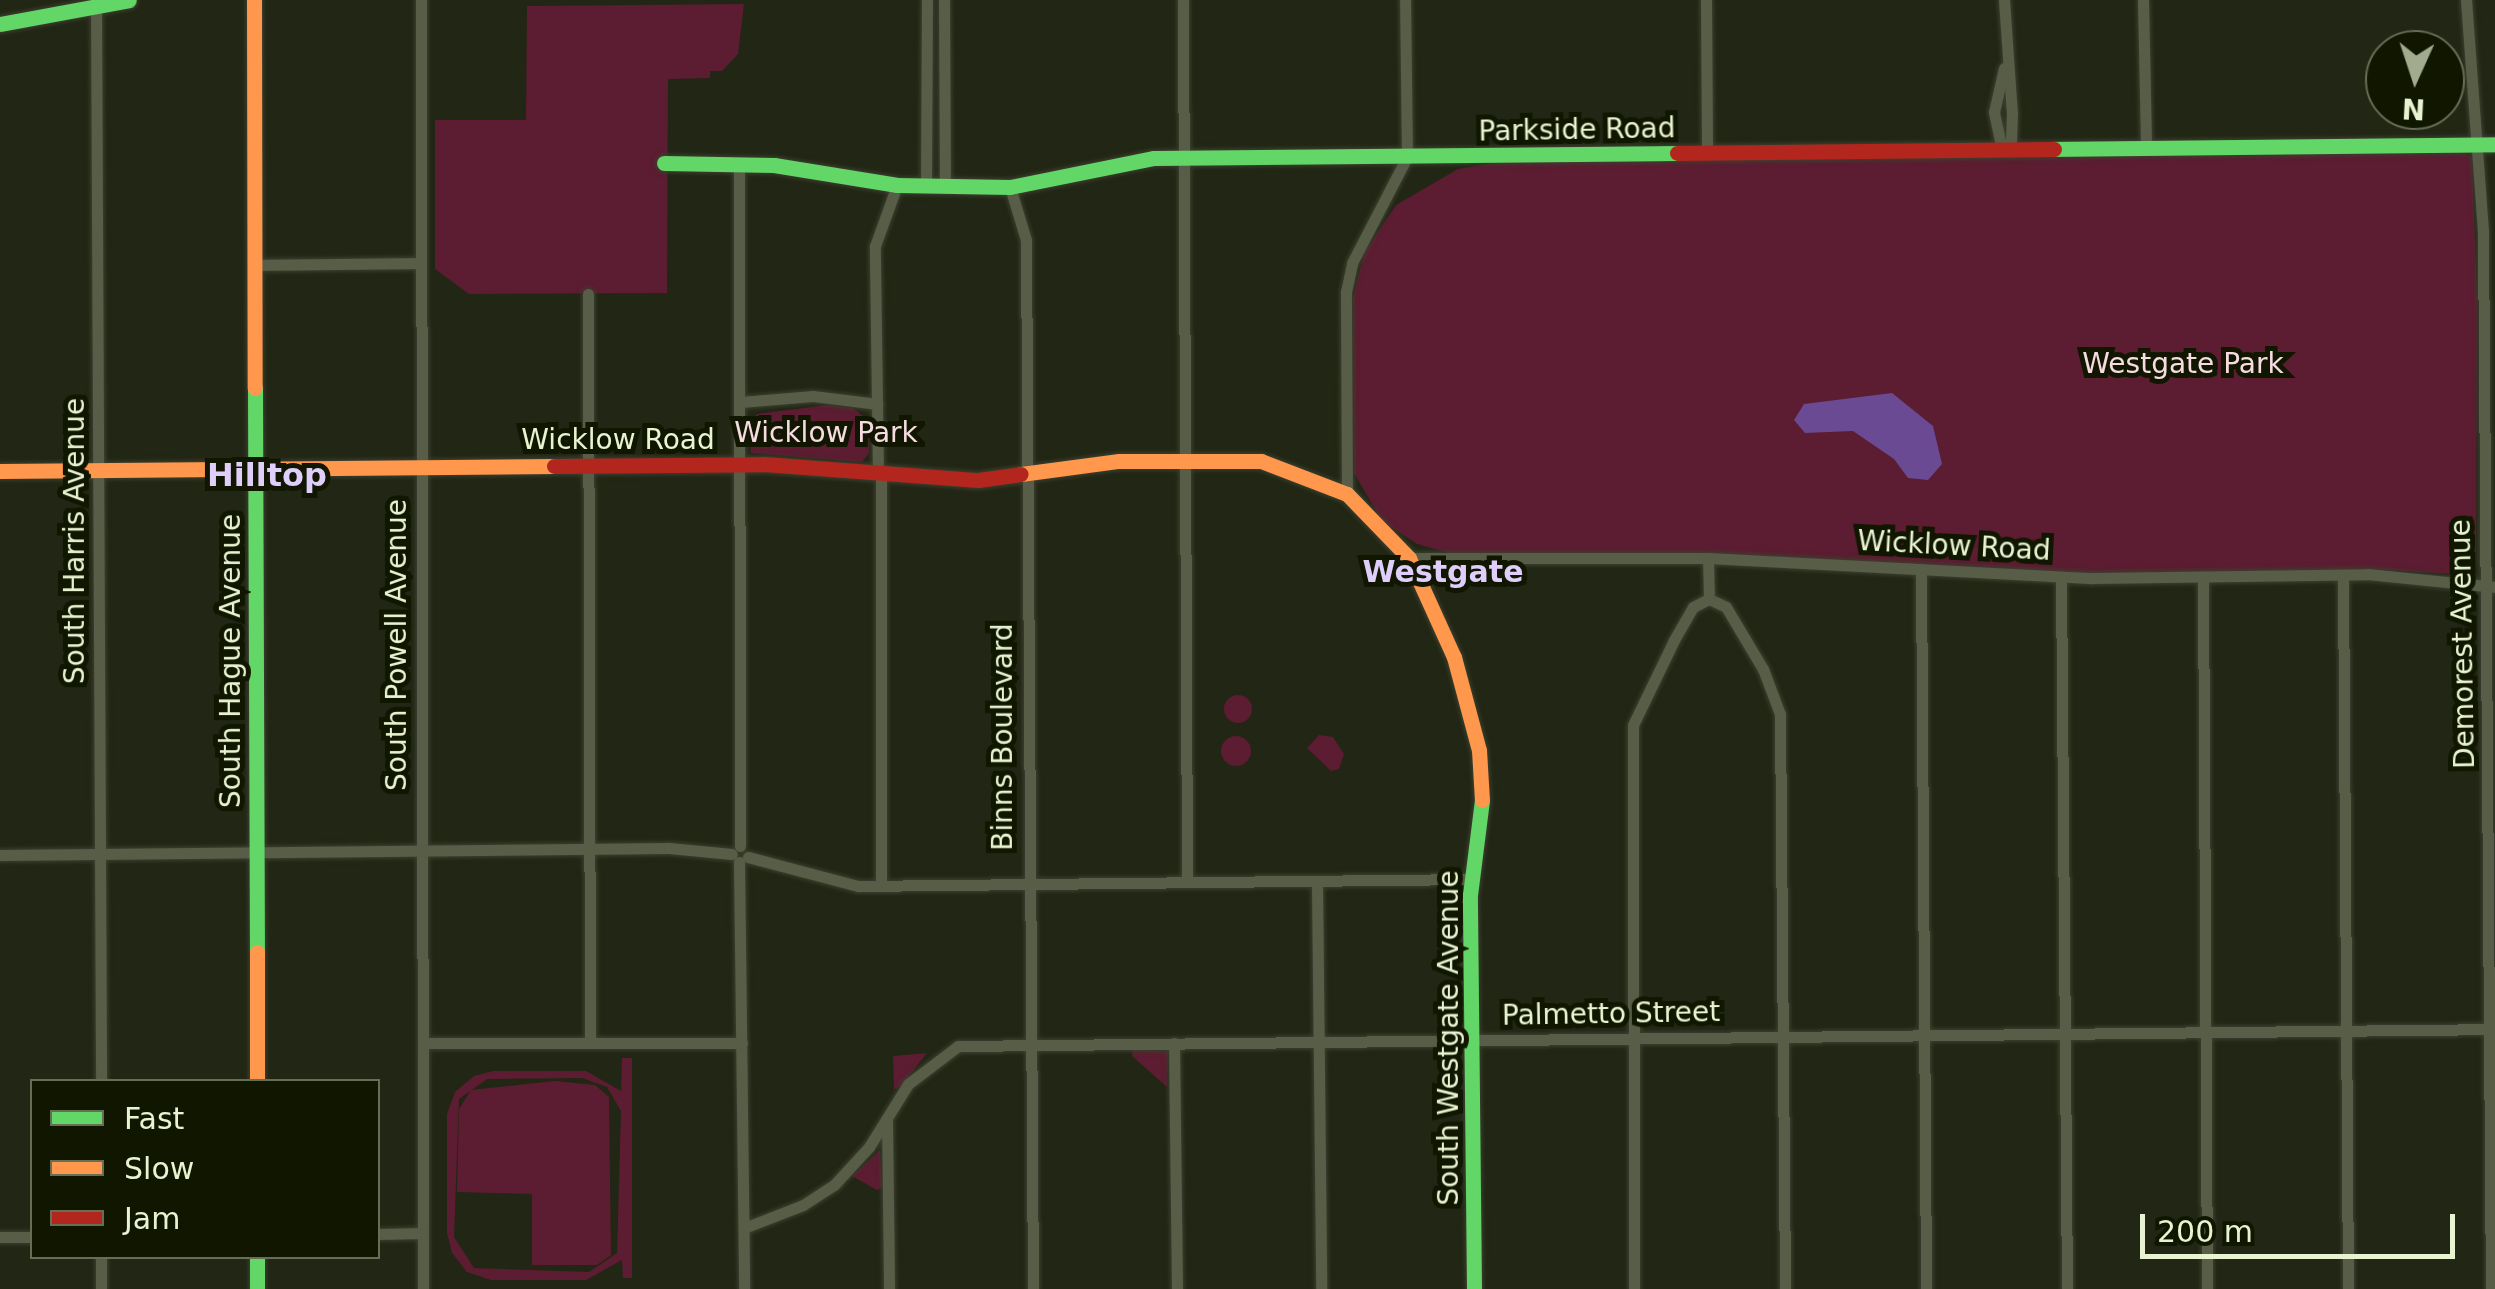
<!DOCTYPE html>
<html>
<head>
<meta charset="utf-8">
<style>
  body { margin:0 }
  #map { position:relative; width:2495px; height:1289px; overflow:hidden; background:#222614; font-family:"DejaVu Sans",sans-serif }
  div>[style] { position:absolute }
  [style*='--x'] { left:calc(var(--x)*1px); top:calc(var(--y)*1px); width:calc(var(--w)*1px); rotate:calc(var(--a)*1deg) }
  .green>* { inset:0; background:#5c1c31 }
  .round { border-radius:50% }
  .water>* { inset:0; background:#6a4a92 }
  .roads { filter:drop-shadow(0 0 2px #3c4030) drop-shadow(0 0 2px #3c4030) }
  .street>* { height:11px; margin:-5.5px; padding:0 5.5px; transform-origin:5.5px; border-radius:5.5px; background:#575d46 }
  .fast>* { height:15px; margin:-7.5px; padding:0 7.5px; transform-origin:7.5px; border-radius:7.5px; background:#63d668 }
  .slow>* { height:15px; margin:-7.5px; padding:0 7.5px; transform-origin:7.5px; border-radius:7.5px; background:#ff974d }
  .jam>* { height:15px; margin:-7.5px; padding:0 7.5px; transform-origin:7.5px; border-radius:7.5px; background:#b3261e }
  span { translate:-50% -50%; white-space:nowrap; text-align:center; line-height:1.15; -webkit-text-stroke:10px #101600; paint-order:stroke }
  .street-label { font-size:28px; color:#e8f3d1 }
  .park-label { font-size:28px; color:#f6dbe1 }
  .neighbourhood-label { font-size:30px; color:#decef9; font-weight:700 }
  .quarter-label { font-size:32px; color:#decef9; font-weight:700 }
  .legend { position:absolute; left:30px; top:1079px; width:350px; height:180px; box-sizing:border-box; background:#101600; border:2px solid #666e54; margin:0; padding:12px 18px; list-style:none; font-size:30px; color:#e8f3d1 }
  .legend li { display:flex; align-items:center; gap:20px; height:50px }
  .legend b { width:50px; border:2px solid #666e54 }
  .north { position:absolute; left:2365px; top:30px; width:100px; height:100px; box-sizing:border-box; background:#101600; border:2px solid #666e54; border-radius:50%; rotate:183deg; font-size:28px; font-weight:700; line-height:40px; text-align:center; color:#e8f3d1 }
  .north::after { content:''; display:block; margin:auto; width:35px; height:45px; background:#a3ab8f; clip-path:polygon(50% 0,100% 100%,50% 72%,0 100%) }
  .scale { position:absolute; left:2140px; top:1214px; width:315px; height:45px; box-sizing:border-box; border:5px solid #e8f3d1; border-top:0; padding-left:12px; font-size:30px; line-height:35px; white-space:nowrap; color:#e8f3d1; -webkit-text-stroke:8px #101600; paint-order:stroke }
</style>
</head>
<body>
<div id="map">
  <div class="green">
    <i style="clip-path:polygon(744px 4px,738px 54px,722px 71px,710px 71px,710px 78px,668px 79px,667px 293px,469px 294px,435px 269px,435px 120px,526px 120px,527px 6px)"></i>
    <i style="clip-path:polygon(2462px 151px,2472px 158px,2477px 298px,2476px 575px,2366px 569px,2091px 574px,1449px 553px,1417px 544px,1382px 521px,1354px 473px,1353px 298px,1364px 253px,1396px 205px,1458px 169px,1506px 161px)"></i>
    <i style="clip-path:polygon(827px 405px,853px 408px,868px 420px,869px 453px,862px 462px,751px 453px,748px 426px,757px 414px)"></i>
    <i class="round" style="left:1224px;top:695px;width:28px;height:28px"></i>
    <i style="clip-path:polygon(1319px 735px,1333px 737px,1344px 754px,1339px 769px,1331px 771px,1307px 748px)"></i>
    <i class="round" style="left:1221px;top:736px;width:30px;height:30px"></i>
    <i style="clip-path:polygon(1133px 1050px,1168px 1051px,1167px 1087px,1132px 1056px)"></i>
    <i style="clip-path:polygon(927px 1053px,901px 1086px,894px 1089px,893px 1056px)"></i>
    <i style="clip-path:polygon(evenodd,622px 1058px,632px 1058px,632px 1278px,623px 1278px,622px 1260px,586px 1280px,491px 1280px,467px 1272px,452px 1253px,447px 1233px,447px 1114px,455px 1092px,474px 1076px,493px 1071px,586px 1071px,621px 1091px,622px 1058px,582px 1078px,607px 1087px,621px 1111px,617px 1253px,589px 1272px,474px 1268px,454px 1237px,459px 1099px,487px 1079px,582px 1078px)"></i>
    <i style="clip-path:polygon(555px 1081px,595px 1085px,609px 1097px,611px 1255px,597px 1265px,532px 1265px,532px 1194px,457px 1192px,459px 1109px,471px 1090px)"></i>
    <i style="clip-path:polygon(880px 1150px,882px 1187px,877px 1190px,852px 1176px)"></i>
  </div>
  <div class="water">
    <i style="clip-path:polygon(1892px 393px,1933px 426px,1942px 464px,1928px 480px,1908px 478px,1894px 459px,1853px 431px,1805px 433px,1794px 420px,1804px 404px)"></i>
  </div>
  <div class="roads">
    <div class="street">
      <i style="--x:421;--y:0;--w:1289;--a:89.91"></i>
      <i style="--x:944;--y:0;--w:187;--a:89.7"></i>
      <i style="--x:1183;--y:0;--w:882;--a:89.74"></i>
      <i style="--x:1706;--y:0;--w:154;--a:89.6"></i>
      <i style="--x:2004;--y:0;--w:113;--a:86"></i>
      <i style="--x:2012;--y:113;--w:28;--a:92"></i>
      <i style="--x:2011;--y:141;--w:13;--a:135"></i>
      <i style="--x:2002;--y:150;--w:39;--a:-102"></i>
      <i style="--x:1994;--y:112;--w:45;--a:-77.2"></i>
      <i style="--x:2143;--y:0;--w:148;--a:88.8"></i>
      <i style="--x:2466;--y:0;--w:232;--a:85.8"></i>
      <i style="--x:2483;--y:231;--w:1058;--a:89.57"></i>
      <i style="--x:96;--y:1;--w:1081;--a:89.73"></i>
      <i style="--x:739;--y:163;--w:683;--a:89.92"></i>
      <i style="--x:926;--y:187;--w:187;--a:-89.7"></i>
      <i style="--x:1010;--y:187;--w:55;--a:73.2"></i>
      <i style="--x:1026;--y:240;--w:1049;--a:89.62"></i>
      <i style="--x:254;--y:265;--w:166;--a:-0.7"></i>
      <i style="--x:588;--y:294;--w:748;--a:89.85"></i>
      <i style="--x:741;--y:402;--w:72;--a:-4.8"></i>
      <i style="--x:813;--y:396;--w:65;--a:7"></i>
      <i style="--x:878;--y:474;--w:228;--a:-90.8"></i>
      <i style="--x:875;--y:246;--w:65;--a:-70.2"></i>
      <i style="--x:881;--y:474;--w:412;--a:90"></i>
      <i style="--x:1347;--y:494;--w:202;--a:-90.3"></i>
      <i style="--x:1346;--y:292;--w:30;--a:-78"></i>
      <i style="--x:1352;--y:263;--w:119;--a:-62.6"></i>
      <i style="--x:1407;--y:157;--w:157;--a:-90.7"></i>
      <i style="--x:1409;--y:558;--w:299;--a:0"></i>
      <i style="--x:1708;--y:558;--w:386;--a:3"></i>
      <i style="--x:2093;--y:578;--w:275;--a:-0.8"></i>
      <i style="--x:2368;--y:574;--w:128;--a:5.8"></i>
      <i style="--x:1708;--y:558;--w:41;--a:88.6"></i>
      <i style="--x:1921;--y:569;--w:720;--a:89.6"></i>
      <i style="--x:2343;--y:575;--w:714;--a:89.6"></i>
      <i style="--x:2061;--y:577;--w:712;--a:89.52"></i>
      <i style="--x:2203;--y:578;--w:711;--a:89.68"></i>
      <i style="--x:1709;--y:599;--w:19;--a:25"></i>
      <i style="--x:1726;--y:607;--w:72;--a:59.2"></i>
      <i style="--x:1763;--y:669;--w:48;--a:69.3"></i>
      <i style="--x:1780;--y:714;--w:575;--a:89.5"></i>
      <i style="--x:0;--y:855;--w:669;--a:-0.6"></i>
      <i style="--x:669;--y:848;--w:63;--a:5.4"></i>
      <i style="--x:748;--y:857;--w:114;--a:14.8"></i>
      <i style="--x:858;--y:886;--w:613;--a:-0.65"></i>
      <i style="--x:739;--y:862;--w:427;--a:89.3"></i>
      <i style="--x:1317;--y:881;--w:408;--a:89.4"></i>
      <i style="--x:423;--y:1043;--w:319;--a:0"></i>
      <i style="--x:1174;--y:1043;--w:246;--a:89.3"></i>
      <i style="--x:887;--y:1119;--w:170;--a:89.3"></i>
      <i style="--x:744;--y:1228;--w:63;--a:-21.3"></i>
      <i style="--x:803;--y:1205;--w:37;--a:-33"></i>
      <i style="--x:834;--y:1185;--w:52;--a:-47.4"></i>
      <i style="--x:869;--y:1147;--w:74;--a:-58.2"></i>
      <i style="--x:908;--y:1084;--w:63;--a:-37.2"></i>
      <i style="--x:958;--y:1046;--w:1537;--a:-0.63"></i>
      <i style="--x:378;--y:1234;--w:45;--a:-1.3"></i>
      <i style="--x:0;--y:1237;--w:32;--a:0"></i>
      <i style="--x:101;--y:1256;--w:33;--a:90"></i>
      <i style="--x:1634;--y:1289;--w:564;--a:-90.1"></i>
      <i style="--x:1633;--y:725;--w:94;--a:-64.2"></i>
      <i style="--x:1674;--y:640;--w:38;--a:-60"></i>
      <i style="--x:1693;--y:607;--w:18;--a:-27"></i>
    </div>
    <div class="fast">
      <i style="--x:0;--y:24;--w:131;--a:-10.5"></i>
      <i style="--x:2054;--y:149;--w:441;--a:-0.6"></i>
      <i style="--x:664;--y:163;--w:110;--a:1"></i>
      <i style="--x:774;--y:165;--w:125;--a:9.2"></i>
      <i style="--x:897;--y:185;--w:113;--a:1"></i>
      <i style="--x:1010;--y:187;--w:147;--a:-11.4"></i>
      <i style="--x:1154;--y:158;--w:523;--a:-0.55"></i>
      <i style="--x:255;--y:388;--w:564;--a:89.8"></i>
      <i style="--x:257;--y:1256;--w:33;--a:90"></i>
      <i style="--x:1474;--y:1289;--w:394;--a:-90.6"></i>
      <i style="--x:1470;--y:895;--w:96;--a:-82.8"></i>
    </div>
    <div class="slow">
      <i style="--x:254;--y:0;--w:388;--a:89.9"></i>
      <i style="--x:0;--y:471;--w:554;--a:-0.52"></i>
      <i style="--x:1021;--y:474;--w:99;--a:-7.6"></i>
      <i style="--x:1119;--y:461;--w:142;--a:0"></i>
      <i style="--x:1261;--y:461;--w:92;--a:21"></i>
      <i style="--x:1347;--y:494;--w:89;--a:45.9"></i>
      <i style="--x:1409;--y:558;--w:109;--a:65.6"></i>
      <i style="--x:1454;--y:657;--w:96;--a:75"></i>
      <i style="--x:1479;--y:750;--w:50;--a:86.6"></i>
      <i style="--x:257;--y:952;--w:130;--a:90"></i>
    </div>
    <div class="jam">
      <i style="--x:1677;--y:153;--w:377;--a:-0.6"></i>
      <i style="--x:554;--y:466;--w:210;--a:-0.5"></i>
      <i style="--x:764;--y:464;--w:215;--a:4.3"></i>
      <i style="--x:978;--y:480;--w:43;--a:-7.9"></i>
    </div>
  </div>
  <div class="street-label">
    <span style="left:1577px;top:130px;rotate:-1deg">Parkside Road</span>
    <span style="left:618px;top:440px">Wicklow Road</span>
    <span style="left:75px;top:541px;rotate:-90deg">South Harris Avenue</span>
    <span style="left:1954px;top:546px;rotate:3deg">Wicklow Road</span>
    <span style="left:2463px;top:644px;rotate:-91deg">Demorest Avenue</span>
    <span style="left:397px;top:645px;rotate:-90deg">South Powell Avenue</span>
    <span style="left:231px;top:661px;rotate:-90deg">South Hague Avenue</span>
    <span style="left:1003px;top:737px;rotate:-90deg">Binns Boulevard</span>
    <span style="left:1611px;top:1014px;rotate:-1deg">Palmetto Street</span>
    <span style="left:1449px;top:1038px;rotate:-90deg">South Westgate Avenue</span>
  </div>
  <div class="park-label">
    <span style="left:2183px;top:364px">Westgate Park</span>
    <span style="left:826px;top:433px">Wicklow Park</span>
  </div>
  <div class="neighbourhood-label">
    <span style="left:1443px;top:572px">Westgate</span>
  </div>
  <div class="quarter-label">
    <span style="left:267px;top:475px">Hilltop</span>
  </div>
  <ul class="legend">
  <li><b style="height:12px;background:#63d668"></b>Fast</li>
  <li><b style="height:12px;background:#ff974d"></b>Slow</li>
  <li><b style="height:12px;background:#b3261e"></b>Jam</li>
  </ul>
  <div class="north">N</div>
  <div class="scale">200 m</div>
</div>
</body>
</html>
